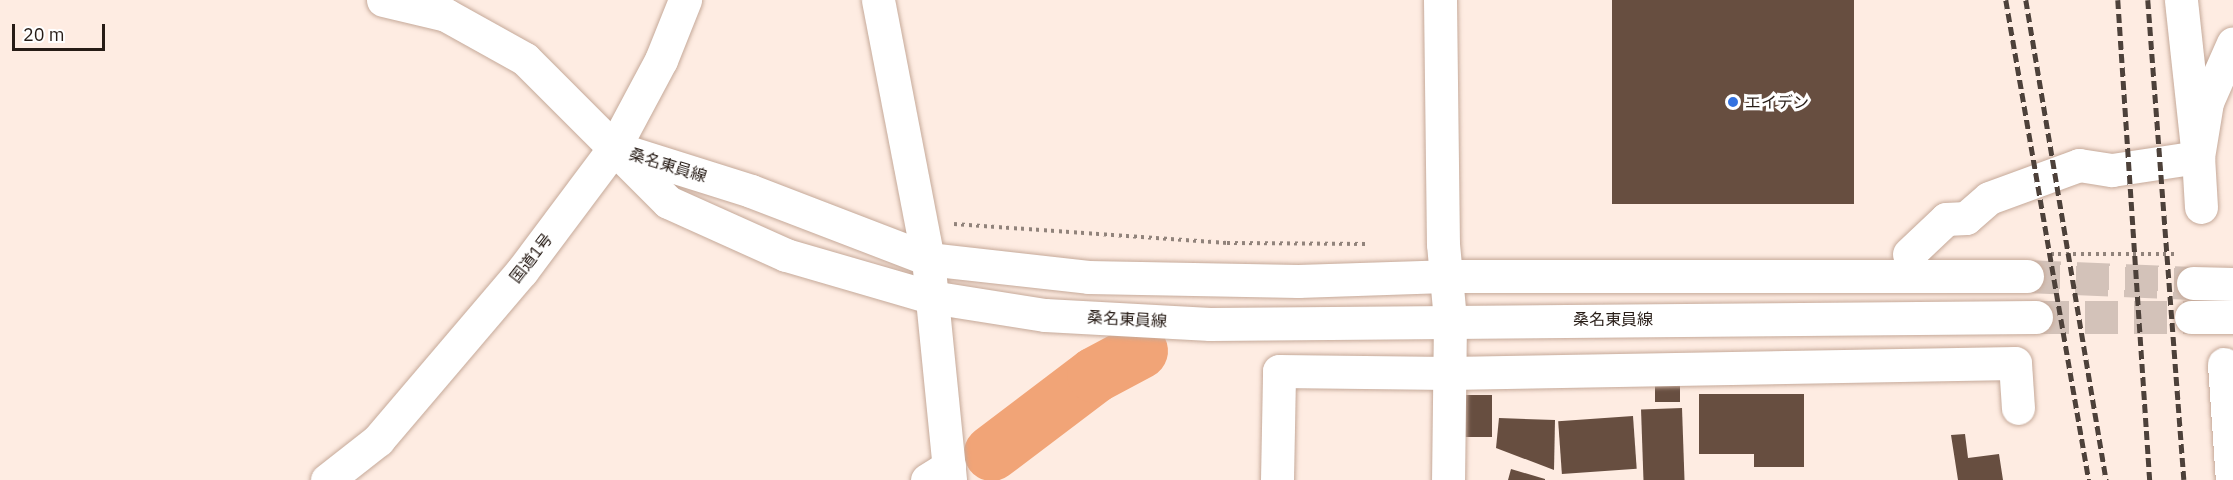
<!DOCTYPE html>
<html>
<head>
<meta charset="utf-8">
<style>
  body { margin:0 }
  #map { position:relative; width:2233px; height:480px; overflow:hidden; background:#feece2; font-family:"IBM Plex Sans","Noto Sans JP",sans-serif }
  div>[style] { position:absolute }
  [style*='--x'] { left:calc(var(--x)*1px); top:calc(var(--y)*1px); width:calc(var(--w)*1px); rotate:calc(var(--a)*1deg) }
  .river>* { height:56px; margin:-28px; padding:0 28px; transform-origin:28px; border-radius:28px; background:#f1a477 }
  .building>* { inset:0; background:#674e40; transform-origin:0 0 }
  .secondary-tunnel>* { height:33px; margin-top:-16.5px; transform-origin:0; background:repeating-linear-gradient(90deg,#d3c2b9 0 33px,transparent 0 49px) }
  .path>* { height:4px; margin-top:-2px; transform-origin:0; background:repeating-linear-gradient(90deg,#91837b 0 3px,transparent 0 7.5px) }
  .roads { filter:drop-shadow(0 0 2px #c5a999) drop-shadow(0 0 2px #c5a999) }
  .minor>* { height:33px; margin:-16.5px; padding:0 16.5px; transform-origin:16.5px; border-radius:16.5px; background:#fff }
  .tertiary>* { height:33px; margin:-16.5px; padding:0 16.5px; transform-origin:16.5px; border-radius:16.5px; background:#fff }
  .secondary>* { height:33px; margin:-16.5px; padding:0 16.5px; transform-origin:16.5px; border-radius:16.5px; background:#fff }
  .trunk>* { height:33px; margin:-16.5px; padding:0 16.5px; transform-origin:16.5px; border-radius:16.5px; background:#fff }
  .rail>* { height:4.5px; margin-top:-2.25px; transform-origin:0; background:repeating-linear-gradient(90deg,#4d413a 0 9px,transparent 0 13.5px) }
  .dots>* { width:16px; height:16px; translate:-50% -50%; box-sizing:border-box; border:3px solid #fff; border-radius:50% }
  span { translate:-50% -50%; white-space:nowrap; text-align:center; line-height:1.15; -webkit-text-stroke:6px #fff; paint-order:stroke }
  .poi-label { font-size:16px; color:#271c16 }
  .left { translate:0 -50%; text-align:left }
  .street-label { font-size:16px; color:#271c16 }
  .scale { position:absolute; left:12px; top:24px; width:93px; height:27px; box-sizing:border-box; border:3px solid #271c16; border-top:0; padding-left:8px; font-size:18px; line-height:21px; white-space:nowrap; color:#271c16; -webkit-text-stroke:4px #fff; paint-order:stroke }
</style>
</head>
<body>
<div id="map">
  <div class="river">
    <i style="--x:992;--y:453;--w:129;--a:-37.1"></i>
    <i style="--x:1095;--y:375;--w:51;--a:-28.1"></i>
  </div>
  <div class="building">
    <i style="left:1612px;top:0;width:242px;height:204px"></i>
    <i style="left:1680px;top:374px;width:28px;height:25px;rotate:90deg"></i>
    <i style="clip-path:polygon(1699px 394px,1804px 394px,1804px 467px,1754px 467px,1754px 454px,1699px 454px)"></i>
    <i style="left:1463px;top:395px;width:29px;height:42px"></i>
    <i style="left:1682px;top:408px;width:72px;height:41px;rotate:88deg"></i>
    <i style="left:1633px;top:416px;width:53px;height:75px;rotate:86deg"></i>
    <i style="clip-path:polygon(1499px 418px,1555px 420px,1554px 470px,1496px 448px)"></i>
    <i style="clip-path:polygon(1965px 434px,1968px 458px,1999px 454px,2003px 480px,1958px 480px,1951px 435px)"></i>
    <i style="clip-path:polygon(1511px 469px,1545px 479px,1545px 480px,1508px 480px)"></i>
  </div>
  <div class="secondary-tunnel">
    <i style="--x:2027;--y:276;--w:166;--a:2.4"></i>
    <i style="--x:2036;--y:317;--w:155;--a:0"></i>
  </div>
  <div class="path">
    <i style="--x:954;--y:224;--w:274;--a:4"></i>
    <i style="--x:1227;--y:243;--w:141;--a:0.4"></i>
    <i style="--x:2051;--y:254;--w:127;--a:0"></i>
  </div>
  <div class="roads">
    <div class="minor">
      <i style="--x:383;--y:0;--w:65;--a:13.4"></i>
      <i style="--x:446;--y:15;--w:90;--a:29.1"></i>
      <i style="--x:525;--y:59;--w:126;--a:45"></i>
      <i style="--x:878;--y:0;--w:264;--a:79.1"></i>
      <i style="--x:1440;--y:0;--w:244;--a:89.3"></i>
      <i style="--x:1443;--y:244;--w:76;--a:84.7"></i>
      <i style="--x:1450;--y:320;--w:160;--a:90.7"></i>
      <i style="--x:2201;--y:207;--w:50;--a:-93.4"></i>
      <i style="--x:2198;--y:157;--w:56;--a:-80.7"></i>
      <i style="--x:2207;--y:102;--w:64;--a:-66.2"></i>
      <i style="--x:1909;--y:254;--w:51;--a:-43.4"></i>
      <i style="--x:1946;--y:219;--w:20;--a:-3"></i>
      <i style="--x:1966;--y:218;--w:30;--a:-41"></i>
      <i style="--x:1989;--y:198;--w:96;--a:-20.1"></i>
      <i style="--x:2079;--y:165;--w:33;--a:9"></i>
      <i style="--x:2112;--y:170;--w:87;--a:-8.6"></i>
      <i style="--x:2198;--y:157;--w:158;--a:-96.2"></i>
      <i style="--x:2224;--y:364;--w:116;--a:86.1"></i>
      <i style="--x:927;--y:480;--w:26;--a:-32"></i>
      <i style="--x:1277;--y:480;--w:109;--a:-88.9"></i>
      <i style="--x:1279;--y:371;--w:170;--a:0.7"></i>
      <i style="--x:1449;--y:373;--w:566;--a:-1.01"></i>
      <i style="--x:2015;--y:363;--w:45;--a:86.2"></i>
    </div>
    <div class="tertiary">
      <i style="--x:928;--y:259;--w:222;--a:84.3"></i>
    </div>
    <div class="secondary">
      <i style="--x:614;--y:148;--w:76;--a:45"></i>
      <i style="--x:668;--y:202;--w:129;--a:24.2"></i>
      <i style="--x:786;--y:255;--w:151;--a:16.2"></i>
      <i style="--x:931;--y:297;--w:115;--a:9"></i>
      <i style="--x:1045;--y:315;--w:165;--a:3.1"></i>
      <i style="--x:1210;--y:324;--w:826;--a:-0.49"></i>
      <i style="--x:618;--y:149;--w:139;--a:17.5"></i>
      <i style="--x:751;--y:191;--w:190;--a:21"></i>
      <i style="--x:928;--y:259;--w:161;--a:6.4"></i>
      <i style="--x:1088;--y:277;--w:210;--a:1.1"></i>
      <i style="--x:1298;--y:281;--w:147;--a:-1.9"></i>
      <i style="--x:1445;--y:276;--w:582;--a:0"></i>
      <i style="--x:2193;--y:283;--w:40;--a:1.4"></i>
      <i style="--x:2191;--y:317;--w:42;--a:0"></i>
    </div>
    <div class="trunk">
      <i style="--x:327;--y:480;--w:65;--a:-38.1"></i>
      <i style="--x:378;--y:440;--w:222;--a:-49.6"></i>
      <i style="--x:522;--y:271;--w:154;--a:-53.2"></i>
      <i style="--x:614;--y:148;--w:100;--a:-61.9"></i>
      <i style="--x:661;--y:60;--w:65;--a:-68.2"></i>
    </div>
  </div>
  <div class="rail">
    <i style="--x:2006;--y:0;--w:487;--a:80.2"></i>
    <i style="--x:2026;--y:0;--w:487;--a:80.5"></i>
    <i style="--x:2118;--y:0;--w:481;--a:86.2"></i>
    <i style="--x:2148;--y:0;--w:481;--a:85.7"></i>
  </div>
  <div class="dots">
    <i style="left:1733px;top:102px;background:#3472e0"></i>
  </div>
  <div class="poi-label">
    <span class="left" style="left:1745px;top:102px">エイデン</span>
  </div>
  <div class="street-label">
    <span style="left:668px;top:165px;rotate:17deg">桑名東員線</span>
    <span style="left:531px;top:258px;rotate:-52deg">国道1号</span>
    <span style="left:1127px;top:319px;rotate:3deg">桑名東員線</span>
    <span style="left:1613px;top:319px">桑名東員線</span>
  </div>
  <div class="scale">20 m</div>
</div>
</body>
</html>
